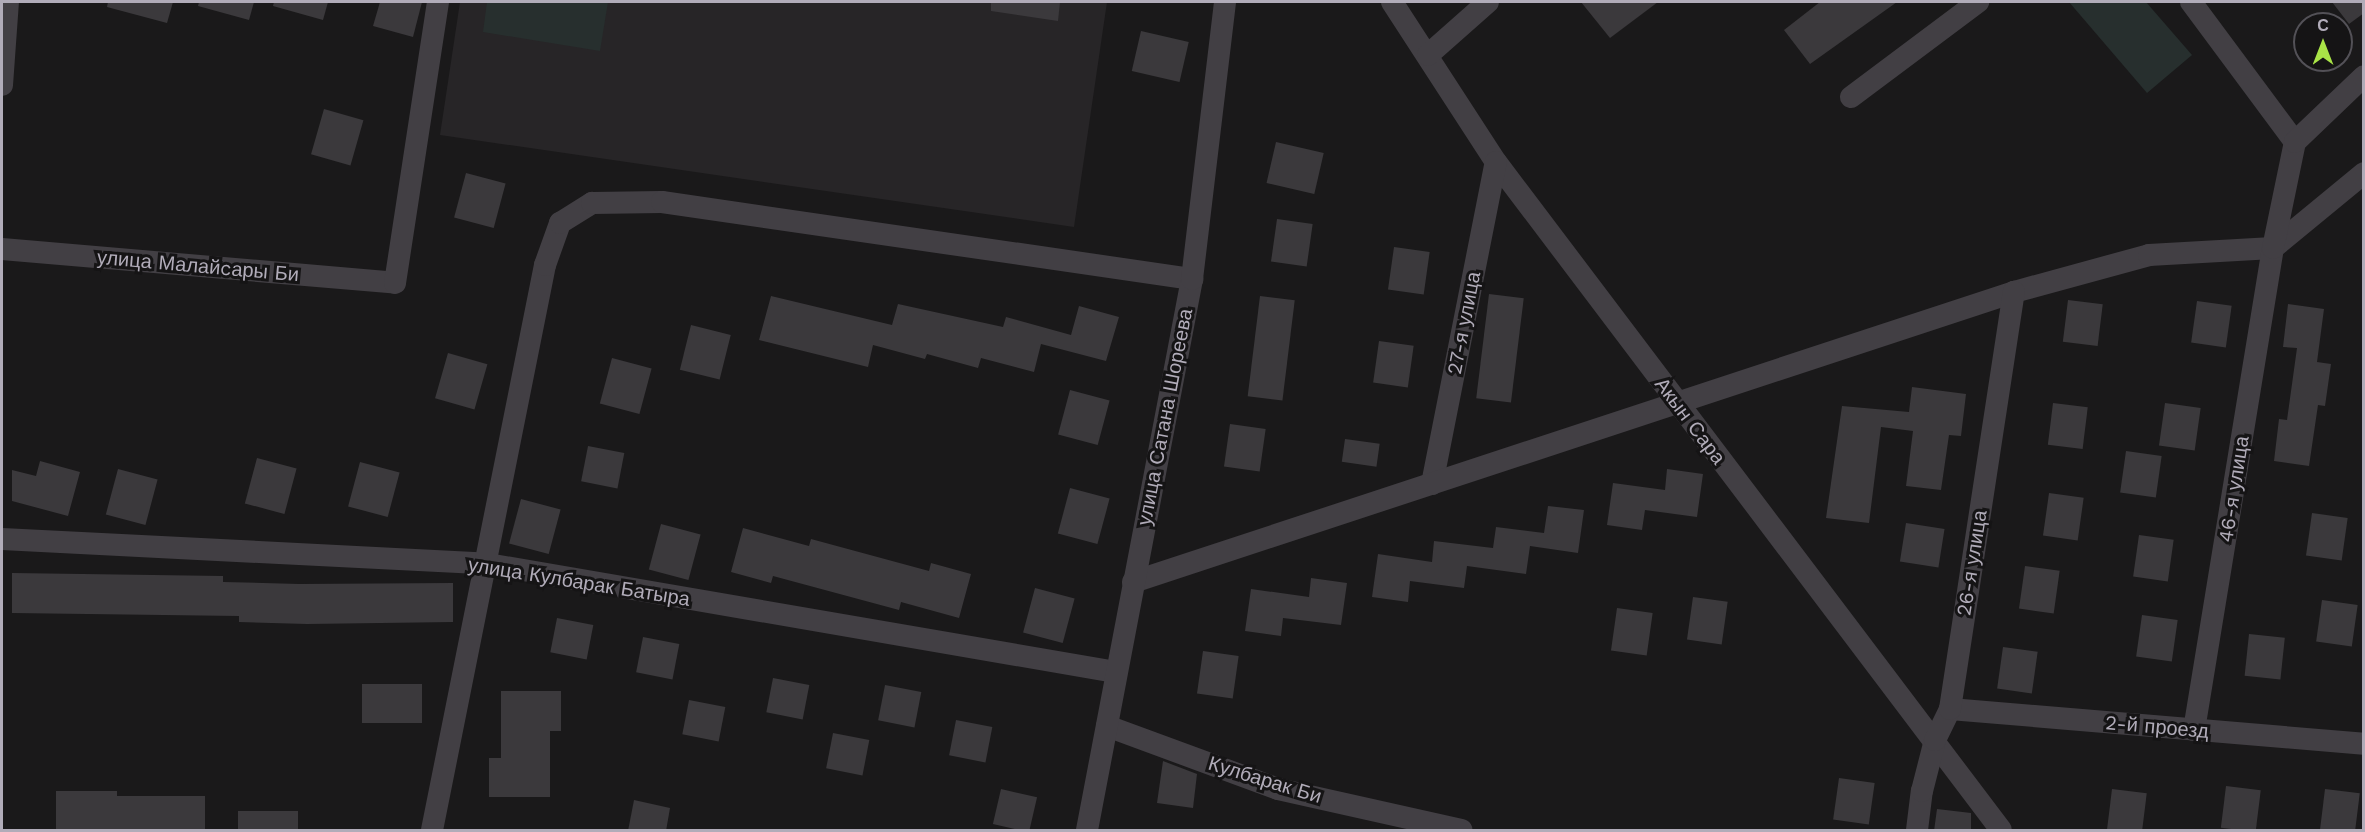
<!DOCTYPE html>
<html>
<head>
<meta charset="utf-8">
<style>
  body { margin:0 }
  #map { position:relative; width:2365px; height:832px; overflow:hidden; background:#1a191a; font-family:"Work Sans",sans-serif }
  div>[style] { position:absolute }
  [style*='--x'] { left:calc(var(--x)*1px); top:calc(var(--y)*1px); width:calc(var(--w)*1px); rotate:calc(var(--a)*1deg) }
  .built>* { inset:0; background:#272527 }
  .green>* { inset:0; background:#272f2e }
  .building>* { inset:0; background:#3b393c; transform-origin:0 0 }
  .street>* { height:22px; margin:-11px; padding:0 11px; transform-origin:11px; border-radius:11px; background:#423f44 }
  span { translate:-50% -50%; white-space:nowrap; text-align:center; line-height:1.15; -webkit-text-stroke:6px #151415; paint-order:stroke }
  .street-label { font-size:20px; color:#b1acb9 }
  .frame { position:absolute; inset:0; border:3px solid #b1acb9; pointer-events:none }
  .north { position:absolute; left:2293px; top:12px; width:60px; height:60px; box-sizing:border-box; background:#151415; border:2px solid #535157; border-radius:50%; rotate:0deg; font-size:16px; font-weight:700; line-height:24px; text-align:center; color:#b1acb9 }
  .north::after { content:''; display:block; margin:auto; width:21px; height:27px; background:#a9e447; clip-path:polygon(50% 0,100% 100%,50% 72%,0 100%) }
</style>
</head>
<body>
<div id="map">
  <div class="built">
    <i style="clip-path:polygon(460px 2px,1107px 2px,1074px 227px,440px 135px)"></i>
  </div>
  <div class="green">
    <i style="clip-path:polygon(487px 2px,608px 2px,600px 51px,483px 32px)"></i>
    <i style="clip-path:polygon(2069px 2px,2146px 2px,2192px 55px,2147px 93px)"></i>
  </div>
  <div class="building">
    <i style="clip-path:polygon(108px 2px,173px 2px,167px 23px,107px 7px)"></i>
    <i style="clip-path:polygon(199px 2px,254px 2px,249px 20px,198px 6px)"></i>
    <i style="clip-path:polygon(274px 2px,328px 2px,323px 20px,273px 6px)"></i>
    <i style="clip-path:polygon(380px 2px,422px 2px,413px 37px,373px 26px)"></i>
    <i style="clip-path:polygon(991px 2px,1060px 2px,1058px 21px,991px 11px)"></i>
    <i style="clip-path:polygon(1581px 2px,1658px 2px,1610px 38px)"></i>
    <i style="clip-path:polygon(1820px 2px,1897px 2px,1810px 64px,1784px 30px)"></i>
    <i style="clip-path:polygon(2332px 2px,2364px 2px,2364px 13px,2349px 24px)"></i>
    <i style="left:1141px;top:31px;width:49px;height:41px;rotate:13deg"></i>
    <i style="left:324px;top:109px;width:41px;height:47px;rotate:16deg"></i>
    <i style="left:1276px;top:142px;width:49px;height:42px;rotate:13deg"></i>
    <i style="left:466px;top:173px;width:41px;height:46px;rotate:15deg"></i>
    <i style="left:1277px;top:219px;width:36px;height:43px;rotate:8deg"></i>
    <i style="left:1394px;top:247px;width:36px;height:43px;rotate:8deg"></i>
    <i style="left:1489px;top:294px;width:35px;height:105px;rotate:7deg"></i>
    <i style="clip-path:polygon(771px 296px,892px 325px,898px 304px,1003px 327px,1006px 317px,1071px 335px,1079px 306px,1119px 317px,1106px 361px,1041px 344px,1034px 372px,981px 358px,978px 368px,927px 354px,925px 359px,873px 345px,868px 367px,759px 340px)"></i>
    <i style="left:1260px;top:296px;width:35px;height:101px;rotate:7deg"></i>
    <i style="left:2068px;top:300px;width:35px;height:42px;rotate:7deg"></i>
    <i style="left:2197px;top:301px;width:35px;height:42px;rotate:8deg"></i>
    <i style="clip-path:polygon(2288px 304px,2324px 309px,2317px 362px,2331px 364px,2325px 406px,2318px 405px,2309px 466px,2274px 461px,2279px 419px,2287px 420px,2297px 348px,2283px 347px)"></i>
    <i style="left:691px;top:325px;width:41px;height:46px;rotate:14deg"></i>
    <i style="left:1379px;top:341px;width:35px;height:42px;rotate:8deg"></i>
    <i style="left:448px;top:353px;width:41px;height:47px;rotate:16deg"></i>
    <i style="left:612px;top:358px;width:41px;height:47px;rotate:15deg"></i>
    <i style="clip-path:polygon(1912px 387px,1966px 394px,1961px 436px,1949px 435px,1941px 490px,1906px 486px,1913px 431px,1881px 427px,1869px 523px,1826px 518px,1842px 406px,1909px 412px)"></i>
    <i style="left:1070px;top:390px;width:41px;height:46px;rotate:15deg"></i>
    <i style="left:2053px;top:403px;width:35px;height:42px;rotate:7deg"></i>
    <i style="left:2165px;top:403px;width:36px;height:43px;rotate:8deg"></i>
    <i style="left:1230px;top:424px;width:36px;height:43px;rotate:8deg"></i>
    <i style="left:1345px;top:439px;width:35px;height:23px;rotate:8deg"></i>
    <i style="left:588px;top:446px;width:37px;height:36px;rotate:11deg"></i>
    <i style="left:2126px;top:451px;width:36px;height:42px;rotate:8deg"></i>
    <i style="left:257px;top:458px;width:41px;height:47px;rotate:15deg"></i>
    <i style="clip-path:polygon(40px 461px,80px 472px,68px 516px,12px 501px,12px 470px,36px 476px)"></i>
    <i style="left:360px;top:462px;width:41px;height:46px;rotate:15deg"></i>
    <i style="left:118px;top:469px;width:41px;height:47px;rotate:15deg"></i>
    <i style="clip-path:polygon(1667px 469px,1703px 474px,1697px 517px,1645px 510px,1642px 530px,1607px 525px,1613px 483px,1665px 490px)"></i>
    <i style="left:1070px;top:488px;width:41px;height:47px;rotate:15deg"></i>
    <i style="left:2049px;top:493px;width:35px;height:43px;rotate:8deg"></i>
    <i style="left:521px;top:499px;width:41px;height:46px;rotate:15deg"></i>
    <i style="clip-path:polygon(1548px 506px,1584px 510px,1578px 553px,1530px 546px,1526px 574px,1467px 566px,1464px 588px,1410px 581px,1408px 602px,1372px 597px,1378px 554px,1432px 562px,1434px 541px,1493px 548px,1496px 527px,1544px 533px)"></i>
    <i style="left:2312px;top:513px;width:36px;height:43px;rotate:8deg"></i>
    <i style="left:1906px;top:523px;width:39px;height:39px;rotate:9deg"></i>
    <i style="left:661px;top:524px;width:41px;height:47px;rotate:15deg"></i>
    <i style="clip-path:polygon(743px 528px,809px 546px,811px 539px,929px 571px,931px 563px,971px 574px,959px 618px,901px 602px,899px 610px,773px 576px,771px 583px,731px 572px)"></i>
    <i style="left:2139px;top:535px;width:35px;height:42px;rotate:8deg"></i>
    <i style="left:2025px;top:566px;width:35px;height:43px;rotate:8deg"></i>
    <i style="clip-path:polygon(12px 573px,223px 576px,223px 582px,299px 584px,453px 583px,453px 622px,307px 624px,239px 622px,239px 616px,12px 613px)"></i>
    <i style="clip-path:polygon(1311px 578px,1347px 583px,1341px 625px,1283px 618px,1281px 636px,1245px 631px,1251px 589px,1309px 597px)"></i>
    <i style="left:1035px;top:588px;width:41px;height:46px;rotate:15deg"></i>
    <i style="left:1693px;top:597px;width:35px;height:43px;rotate:8deg"></i>
    <i style="left:2322px;top:600px;width:36px;height:42px;rotate:8deg"></i>
    <i style="left:1617px;top:608px;width:36px;height:43px;rotate:8deg"></i>
    <i style="left:2142px;top:615px;width:36px;height:42px;rotate:8deg"></i>
    <i style="left:557px;top:618px;width:37px;height:35px;rotate:11deg"></i>
    <i style="left:2249px;top:634px;width:36px;height:42px;rotate:6deg"></i>
    <i style="left:643px;top:637px;width:37px;height:36px;rotate:11deg"></i>
    <i style="left:2003px;top:647px;width:35px;height:42px;rotate:8deg"></i>
    <i style="left:1203px;top:651px;width:36px;height:43px;rotate:8deg"></i>
    <i style="left:773px;top:678px;width:37px;height:35px;rotate:11deg"></i>
    <i style="left:362px;top:684px;width:60px;height:39px"></i>
    <i style="left:885px;top:685px;width:37px;height:36px;rotate:11deg"></i>
    <i style="clip-path:polygon(501px 691px,561px 691px,561px 731px,550px 731px,550px 797px,489px 797px,489px 758px,501px 758px)"></i>
    <i style="left:689px;top:700px;width:37px;height:35px;rotate:11deg"></i>
    <i style="left:956px;top:720px;width:37px;height:36px;rotate:11deg"></i>
    <i style="left:833px;top:733px;width:37px;height:36px;rotate:11deg"></i>
    <i style="clip-path:polygon(1163px 761px,1197px 774px,1193px 808px,1157px 803px)"></i>
    <i style="left:1839px;top:778px;width:36px;height:42px;rotate:8deg"></i>
    <i style="left:2226px;top:786px;width:35px;height:42px;rotate:7deg"></i>
    <i style="left:1001px;top:789px;width:37px;height:36px;rotate:13deg"></i>
    <i style="left:2112px;top:789px;width:35px;height:42px;rotate:7deg"></i>
    <i style="left:2325px;top:789px;width:35px;height:42px;rotate:7deg"></i>
    <i style="clip-path:polygon(56px 791px,117px 791px,117px 796px,205px 796px,205px 831px,56px 831px)"></i>
    <i style="clip-path:polygon(634px 800px,670px 808px,666px 831px,628px 831px)"></i>
    <i style="clip-path:polygon(1937px 809px,1971px 813px,1971px 831px,1934px 831px)"></i>
    <i style="left:238px;top:811px;width:60px;height:20px"></i>
  </div>
  <div class="street">
    <i style="--x:1392;--y:2;--w:191;--a:57"></i>
    <i style="--x:1496;--y:162;--w:837;--a:52.91"></i>
    <i style="--x:2191;--y:2;--w:174;--a:53.4"></i>
    <i style="--x:1428;--y:55;--w:80;--a:-41.5"></i>
    <i style="--x:2;--y:85;--w:83;--a:-85.9"></i>
    <i style="--x:1851;--y:97;--w:159;--a:-36.8"></i>
    <i style="--x:2273;--y:248;--w:118;--a:-39.5"></i>
    <i style="--x:2;--y:249;--w:394;--a:4.9"></i>
    <i style="--x:395;--y:283;--w:284;--a:-81.3"></i>
    <i style="--x:1432;--y:484;--w:328;--a:-78.8"></i>
    <i style="--x:2;--y:539;--w:487;--a:2.9"></i>
    <i style="--x:488;--y:564;--w:636;--a:9.77"></i>
    <i style="--x:1133;--y:582;--w:928;--a:-18.22"></i>
    <i style="--x:2014;--y:292;--w:140;--a:-15.3"></i>
    <i style="--x:2149;--y:255;--w:124;--a:-3.2"></i>
    <i style="--x:1950;--y:709;--w:415;--a:4.8"></i>
    <i style="--x:1107;--y:726;--w:182;--a:20.2"></i>
    <i style="--x:1278;--y:789;--w:188;--a:12.6"></i>
    <i style="--x:2194;--y:730;--w:488;--a:-80.7"></i>
    <i style="--x:2273;--y:248;--w:108;--a:-78.3"></i>
    <i style="--x:2295;--y:142;--w:95;--a:-43.7"></i>
    <i style="--x:432;--y:830;--w:576;--a:-78.69"></i>
    <i style="--x:545;--y:265;--w:45;--a:-70.3"></i>
    <i style="--x:560;--y:223;--w:38;--a:-32"></i>
    <i style="--x:592;--y:203;--w:70;--a:-0.8"></i>
    <i style="--x:662;--y:202;--w:536;--a:8.27"></i>
    <i style="--x:1087;--y:830;--w:561;--a:-79.21"></i>
    <i style="--x:1192;--y:279;--w:279;--a:-83.2"></i>
    <i style="--x:1917;--y:830;--w:39;--a:-83"></i>
    <i style="--x:1922;--y:791;--w:53;--a:-75.7"></i>
    <i style="--x:1935;--y:740;--w:34;--a:-64"></i>
    <i style="--x:1950;--y:709;--w:422;--a:-81.3"></i>
  </div>
  <div class="street-label">
    <span style="left:198px;top:266px;rotate:5deg">улица Малайcары Би</span>
    <span style="left:1464px;top:323px;rotate:-79deg">27-я улица</span>
    <span style="left:1165px;top:417px;rotate:-79deg">улица Сатана Шореева</span>
    <span style="left:1690px;top:421px;rotate:53deg">Акын Сара</span>
    <span style="left:2234px;top:489px;rotate:-81deg">46-я улица</span>
    <span style="left:1972px;top:563px;rotate:-81deg">26-я улица</span>
    <span style="left:579px;top:582px;rotate:9deg">улица Кулбарак Батыра</span>
    <span style="left:2157px;top:727px;rotate:5deg">2-й проезд</span>
    <span style="left:1265px;top:780px;rotate:17deg">Кулбарак Би</span>
  </div>
  <div class="frame"></div>
  <div class="north">С</div>
</div>
</body>
</html>
